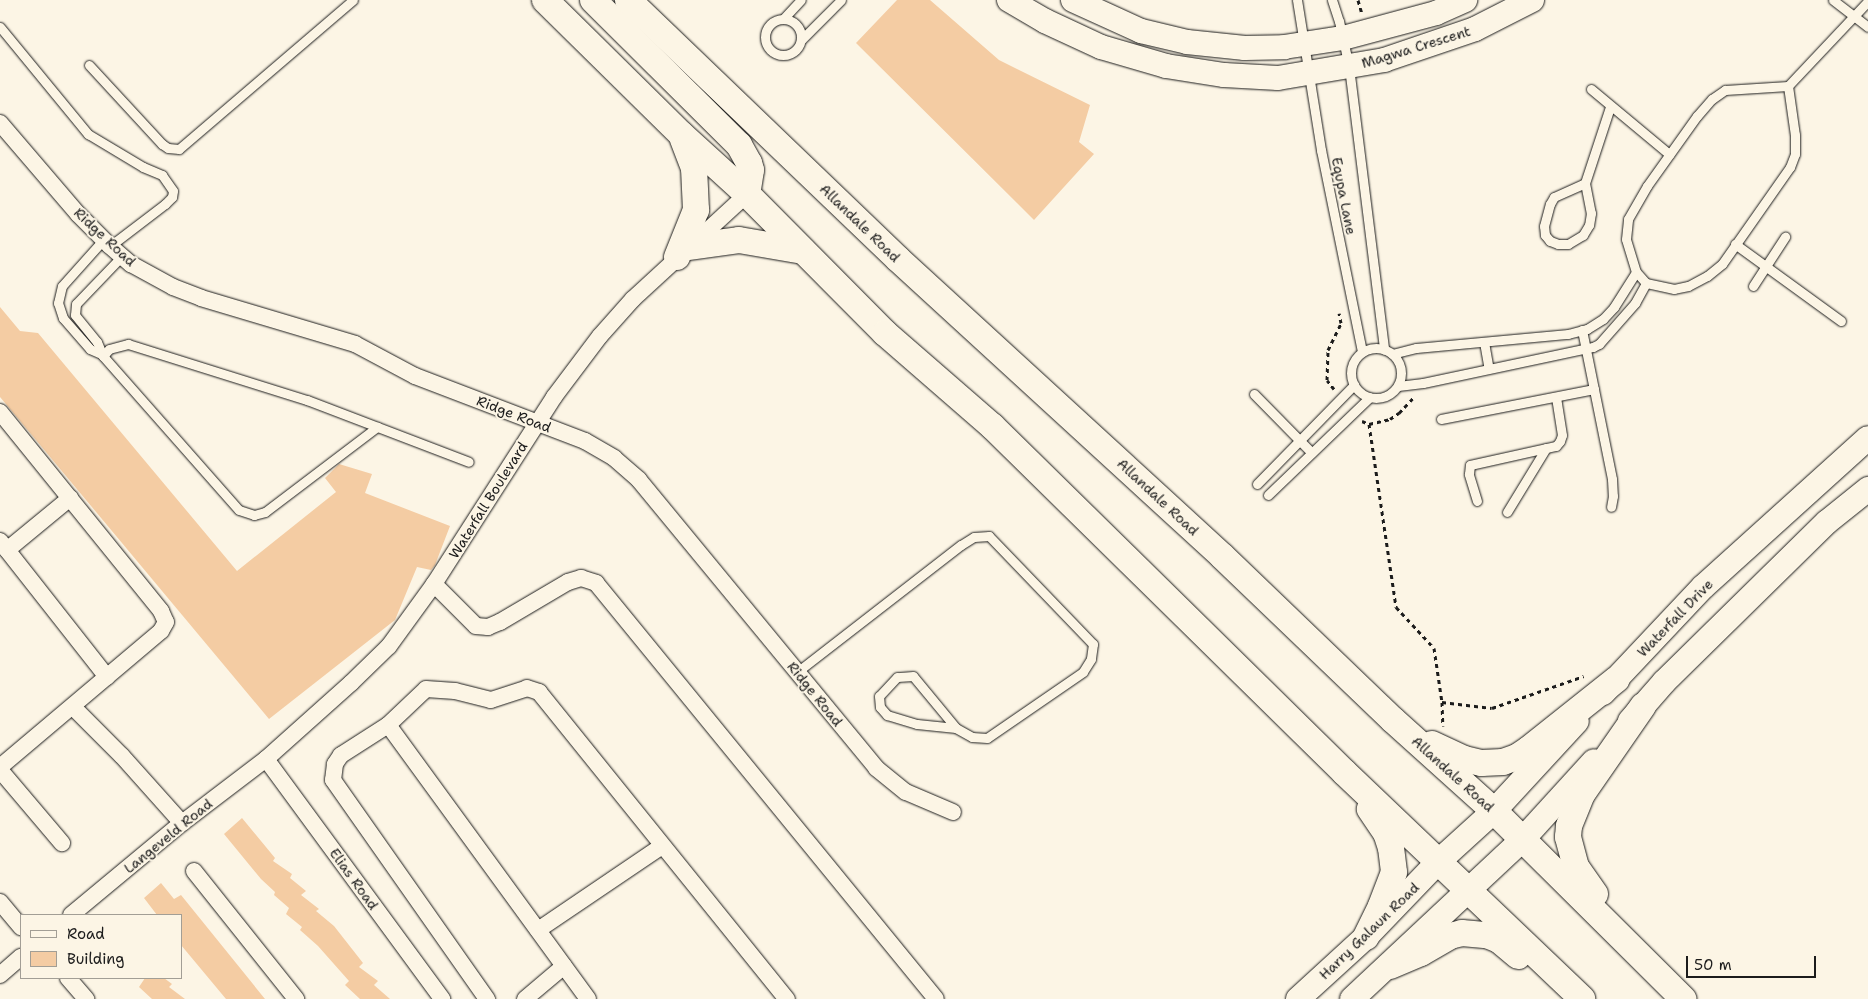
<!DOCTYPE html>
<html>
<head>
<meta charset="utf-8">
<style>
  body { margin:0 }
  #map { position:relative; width:1868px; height:999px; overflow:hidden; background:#fcf5e5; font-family:"Shantell Sans",sans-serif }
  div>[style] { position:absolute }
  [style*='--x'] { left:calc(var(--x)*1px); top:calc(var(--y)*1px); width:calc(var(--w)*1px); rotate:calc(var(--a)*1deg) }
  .building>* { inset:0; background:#f4cca3 }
  .path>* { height:3px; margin-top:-1.5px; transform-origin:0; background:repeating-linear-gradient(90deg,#1c1c1c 0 4px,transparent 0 8px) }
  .roads { filter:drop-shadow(0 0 1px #1c1c1c) drop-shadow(0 0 1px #1c1c1c) }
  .lane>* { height:9px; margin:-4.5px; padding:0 4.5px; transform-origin:4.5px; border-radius:4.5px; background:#fcf5e5 }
  .lane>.ring { margin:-4.5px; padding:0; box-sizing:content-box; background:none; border:9px solid #fcf5e5; border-radius:50% }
  .street>* { height:16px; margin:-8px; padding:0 8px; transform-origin:8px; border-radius:8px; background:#fcf5e5 }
  .secondary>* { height:24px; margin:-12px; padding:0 12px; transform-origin:12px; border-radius:12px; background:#fcf5e5 }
  .primary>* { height:26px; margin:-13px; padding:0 13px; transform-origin:13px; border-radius:13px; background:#fcf5e5 }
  span { translate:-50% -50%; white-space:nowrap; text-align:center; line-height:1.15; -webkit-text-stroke:4px #fcf5e5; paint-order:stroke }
  .street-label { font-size:14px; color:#1c1c1c }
  .legend { position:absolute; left:20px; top:914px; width:162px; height:65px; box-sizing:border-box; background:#fcf5e5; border:1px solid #a29e95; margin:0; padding:6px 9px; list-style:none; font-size:15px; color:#1c1c1c }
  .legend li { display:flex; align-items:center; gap:10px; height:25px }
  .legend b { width:25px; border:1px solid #a29e95 }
  .scale { position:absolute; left:1686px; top:956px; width:130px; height:22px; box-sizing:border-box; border:2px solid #1c1c1c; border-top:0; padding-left:6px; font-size:15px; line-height:18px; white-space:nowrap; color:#1c1c1c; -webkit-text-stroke:4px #fcf5e5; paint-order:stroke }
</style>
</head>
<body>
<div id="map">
  <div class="building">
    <i style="clip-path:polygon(897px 0,930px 0,999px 60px,1090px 105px,1079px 142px,1094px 154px,1034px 220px,856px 43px)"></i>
    <i style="clip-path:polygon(0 307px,20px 331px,38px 333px,237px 571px,336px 492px,325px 478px,339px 464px,372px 474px,365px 493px,450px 526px,435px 565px,431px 570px,417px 567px,395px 620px,269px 719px,0 397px)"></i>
    <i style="clip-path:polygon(242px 818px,275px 858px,273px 861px,292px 874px,290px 878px,306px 891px,301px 895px,319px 909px,316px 911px,334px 926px,363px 963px,359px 967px,378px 981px,374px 985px,390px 999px,360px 999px,345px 985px,349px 981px,318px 946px,300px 930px,302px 927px,286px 914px,289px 908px,274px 895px,275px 892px,261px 879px,224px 834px)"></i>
    <i style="clip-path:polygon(161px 883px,174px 899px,181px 895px,265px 999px,226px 999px,181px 945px,181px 915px,157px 915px,144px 898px)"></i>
    <i style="clip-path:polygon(145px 978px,164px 978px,172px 984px,169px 987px,185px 999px,152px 999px,139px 987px)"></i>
  </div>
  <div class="path">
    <i style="--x:1358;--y:0;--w:15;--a:74"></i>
    <i style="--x:1334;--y:389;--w:11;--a:-128"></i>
    <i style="--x:1327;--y:380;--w:30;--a:-88"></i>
    <i style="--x:1328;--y:350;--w:30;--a:-64"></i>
    <i style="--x:1341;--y:323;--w:10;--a:-101"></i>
    <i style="--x:1362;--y:421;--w:8;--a:23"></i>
    <i style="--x:1369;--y:424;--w:185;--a:81.6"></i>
    <i style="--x:1396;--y:607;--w:56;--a:47.2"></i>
    <i style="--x:1434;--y:648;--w:55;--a:81.6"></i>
    <i style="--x:1442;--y:702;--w:50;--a:6.8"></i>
    <i style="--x:1492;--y:708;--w:97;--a:-19.2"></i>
    <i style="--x:1369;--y:424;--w:22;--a:-13"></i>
    <i style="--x:1390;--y:419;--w:11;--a:-34"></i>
    <i style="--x:1399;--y:413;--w:22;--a:-47"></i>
    <i style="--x:1442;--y:702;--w:24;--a:88"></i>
  </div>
  <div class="roads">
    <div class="lane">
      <i style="--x:1297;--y:0;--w:152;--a:80.9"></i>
      <i style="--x:1321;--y:150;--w:206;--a:78.5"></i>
      <i style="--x:1332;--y:0;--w:22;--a:72"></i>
      <i style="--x:1339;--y:21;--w:47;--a:77.7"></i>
      <i style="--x:1349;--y:67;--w:285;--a:82.9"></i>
      <i style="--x:1833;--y:0;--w:44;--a:37.6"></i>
      <i class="ring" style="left:765px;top:19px;width:27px;height:27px"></i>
      <i style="--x:783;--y:19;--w:26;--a:-47"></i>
      <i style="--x:0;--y:27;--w:139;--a:50.6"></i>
      <i style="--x:88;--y:134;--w:64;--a:31"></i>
      <i style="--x:143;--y:167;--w:21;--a:23"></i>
      <i style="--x:162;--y:175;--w:19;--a:55"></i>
      <i style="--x:173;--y:191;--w:6;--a:99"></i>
      <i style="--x:172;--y:197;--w:10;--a:135"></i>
      <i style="--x:165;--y:204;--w:69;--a:142.6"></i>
      <i style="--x:802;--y:39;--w:55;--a:-45"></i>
      <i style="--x:89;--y:65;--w:108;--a:47.3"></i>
      <i style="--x:162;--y:144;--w:7;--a:34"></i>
      <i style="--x:168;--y:148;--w:11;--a:5"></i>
      <i style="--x:179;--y:149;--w:229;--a:-40.6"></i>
      <i style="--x:1788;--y:86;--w:49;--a:81.9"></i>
      <i style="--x:1795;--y:135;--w:19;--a:90"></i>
      <i style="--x:1795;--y:154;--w:14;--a:111"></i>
      <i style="--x:1790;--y:167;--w:118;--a:125"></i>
      <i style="--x:1722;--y:264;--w:19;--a:141"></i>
      <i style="--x:1707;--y:276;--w:21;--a:152"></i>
      <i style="--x:1688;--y:286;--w:14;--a:168"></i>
      <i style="--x:1674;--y:289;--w:29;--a:-168"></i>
      <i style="--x:1646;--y:283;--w:15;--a:-132"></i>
      <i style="--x:1636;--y:272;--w:34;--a:-107"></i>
      <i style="--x:1626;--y:239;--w:20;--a:-84"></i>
      <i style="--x:1628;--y:219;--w:38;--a:-60"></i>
      <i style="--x:1647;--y:186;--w:86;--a:-54.5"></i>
      <i style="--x:1697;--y:116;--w:23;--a:-49"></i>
      <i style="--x:1712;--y:99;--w:16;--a:-35"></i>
      <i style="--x:1725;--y:90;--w:63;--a:-3.6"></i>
      <i style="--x:1788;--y:86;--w:117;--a:-46.7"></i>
      <i style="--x:1591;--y:89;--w:102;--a:39.8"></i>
      <i style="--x:1585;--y:183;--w:31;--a:79"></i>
      <i style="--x:1591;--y:213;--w:12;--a:99"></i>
      <i style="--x:1589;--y:225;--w:12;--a:121"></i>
      <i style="--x:1583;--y:235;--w:17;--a:149"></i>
      <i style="--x:1568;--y:244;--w:10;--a:180"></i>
      <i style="--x:1558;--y:244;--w:9;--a:-159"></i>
      <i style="--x:1550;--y:241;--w:8;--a:-130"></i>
      <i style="--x:1545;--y:235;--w:9;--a:-96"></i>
      <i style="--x:1544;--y:226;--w:23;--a:-75"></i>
      <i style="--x:1550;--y:204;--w:8;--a:-60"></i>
      <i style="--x:1554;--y:197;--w:34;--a:-24"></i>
      <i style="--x:1585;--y:183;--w:80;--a:-71.8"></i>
      <i style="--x:1735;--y:244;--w:131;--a:36"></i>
      <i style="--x:122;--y:256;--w:66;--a:133.8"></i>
      <i style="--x:76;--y:304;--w:11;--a:95"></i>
      <i style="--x:75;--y:315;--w:35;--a:51"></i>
      <i style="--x:97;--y:342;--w:15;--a:67"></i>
      <i style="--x:103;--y:356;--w:205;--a:48.6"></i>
      <i style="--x:239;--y:510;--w:16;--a:18"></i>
      <i style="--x:254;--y:515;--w:11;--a:-15"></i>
      <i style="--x:265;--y:512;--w:141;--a:-37.2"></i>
      <i style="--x:1753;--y:286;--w:59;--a:-56.9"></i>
      <i style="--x:1582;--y:330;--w:152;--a:78.6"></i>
      <i style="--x:1612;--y:479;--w:17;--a:87"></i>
      <i style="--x:1613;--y:496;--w:11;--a:100"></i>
      <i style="--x:1484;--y:342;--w:27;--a:80"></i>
      <i class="ring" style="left:1351px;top:348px;width:41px;height:41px"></i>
      <i style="--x:101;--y:354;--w:12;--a:-156"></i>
      <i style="--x:90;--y:349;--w:41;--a:-131.1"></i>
      <i style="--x:63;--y:318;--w:16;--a:-108"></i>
      <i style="--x:58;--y:303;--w:17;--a:-77"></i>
      <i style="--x:62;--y:286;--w:63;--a:-48.2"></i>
      <i style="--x:1392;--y:354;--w:25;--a:-14"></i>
      <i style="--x:1416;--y:348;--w:153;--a:-5.3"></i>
      <i style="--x:1568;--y:334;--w:20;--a:-15"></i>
      <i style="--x:1587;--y:329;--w:19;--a:-32"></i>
      <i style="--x:1603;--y:319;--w:16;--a:-47"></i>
      <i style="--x:1614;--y:307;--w:41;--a:-57.8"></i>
      <i style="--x:103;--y:356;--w:9;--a:-49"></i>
      <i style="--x:109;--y:349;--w:20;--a:-15"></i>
      <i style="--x:128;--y:344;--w:188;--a:17.4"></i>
      <i style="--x:307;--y:400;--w:173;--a:20.9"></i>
      <i style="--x:1398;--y:386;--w:25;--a:-7"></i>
      <i style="--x:1423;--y:383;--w:174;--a:-12"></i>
      <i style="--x:1593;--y:347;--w:7;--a:-27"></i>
      <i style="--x:1599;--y:344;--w:55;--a:-48.7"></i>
      <i style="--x:1635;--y:303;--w:23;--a:-61"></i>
      <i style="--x:1254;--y:394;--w:81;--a:45.5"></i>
      <i style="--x:1441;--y:419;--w:156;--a:-11.1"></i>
      <i style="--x:1257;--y:484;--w:139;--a:-45.6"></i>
      <i style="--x:1268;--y:495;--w:141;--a:-43.9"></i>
      <i style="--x:1477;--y:501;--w:28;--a:-107"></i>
      <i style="--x:1469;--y:474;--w:9;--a:-84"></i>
      <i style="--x:1470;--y:465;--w:88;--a:-12.5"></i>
      <i style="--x:1556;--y:446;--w:6;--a:-51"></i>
      <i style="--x:1560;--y:441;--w:6;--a:-72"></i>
      <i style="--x:1562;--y:435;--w:38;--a:-99"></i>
      <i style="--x:1507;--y:512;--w:75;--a:-58.6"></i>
      <i style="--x:797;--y:672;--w:207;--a:-37.8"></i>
      <i style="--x:961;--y:545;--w:15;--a:-32"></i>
      <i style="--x:974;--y:537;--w:15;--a:-4"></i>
      <i style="--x:989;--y:536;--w:150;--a:46.1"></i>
      <i style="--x:1093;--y:644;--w:15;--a:98"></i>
      <i style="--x:1091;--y:659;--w:15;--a:122"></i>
      <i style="--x:1083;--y:672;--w:116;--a:145.5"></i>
      <i style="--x:987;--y:738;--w:15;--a:-176"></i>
      <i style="--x:972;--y:737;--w:18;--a:-151"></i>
      <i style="--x:956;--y:728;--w:67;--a:-129.6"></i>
      <i style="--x:913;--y:676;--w:16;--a:176"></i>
      <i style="--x:897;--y:677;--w:26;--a:133"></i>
      <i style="--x:879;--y:696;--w:11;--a:85"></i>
      <i style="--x:880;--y:707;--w:11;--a:49"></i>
      <i style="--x:887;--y:715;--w:31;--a:17"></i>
      <i style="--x:917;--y:724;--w:39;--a:6"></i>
    </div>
    <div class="street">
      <i style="--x:0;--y:123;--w:120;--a:49.4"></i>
      <i style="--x:78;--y:214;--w:45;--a:45"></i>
      <i style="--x:110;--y:246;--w:28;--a:41"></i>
      <i style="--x:131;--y:264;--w:48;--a:28.7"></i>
      <i style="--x:173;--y:287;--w:30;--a:21"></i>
      <i style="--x:201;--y:298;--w:161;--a:16.6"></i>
      <i style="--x:355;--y:344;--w:68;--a:28.1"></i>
      <i style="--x:415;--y:376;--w:182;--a:20.9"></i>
      <i style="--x:585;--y:441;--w:34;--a:30"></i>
      <i style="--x:614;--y:458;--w:33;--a:41"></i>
      <i style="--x:639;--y:480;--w:373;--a:50.5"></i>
      <i style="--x:876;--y:768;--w:38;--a:39"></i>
      <i style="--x:906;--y:792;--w:51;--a:23.1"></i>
      <i style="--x:0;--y:412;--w:256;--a:51"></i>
      <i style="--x:161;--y:611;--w:12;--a:66"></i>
      <i style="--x:166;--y:622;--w:10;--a:119"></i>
      <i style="--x:161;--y:631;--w:211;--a:139.8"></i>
      <i style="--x:0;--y:541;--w:173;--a:51.8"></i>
      <i style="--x:7;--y:550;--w:82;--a:-39.5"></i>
      <i style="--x:434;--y:584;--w:59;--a:45"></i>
      <i style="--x:476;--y:626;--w:12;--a:5"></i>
      <i style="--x:488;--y:627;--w:13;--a:-23"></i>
      <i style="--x:500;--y:622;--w:79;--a:-30.5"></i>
      <i style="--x:568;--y:582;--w:14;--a:-17"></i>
      <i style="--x:581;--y:578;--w:16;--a:18"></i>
      <i style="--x:596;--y:583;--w:537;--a:50.74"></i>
      <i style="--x:73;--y:707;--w:69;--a:45"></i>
      <i style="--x:122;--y:756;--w:90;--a:48.2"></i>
      <i style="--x:388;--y:725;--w:56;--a:147.4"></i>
      <i style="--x:341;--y:755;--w:11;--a:124"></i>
      <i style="--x:335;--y:764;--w:16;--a:97"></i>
      <i style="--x:333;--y:780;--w:268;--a:54.9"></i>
      <i style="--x:266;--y:759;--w:298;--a:53.7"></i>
      <i style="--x:0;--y:770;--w:96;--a:49.7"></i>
      <i style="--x:194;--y:871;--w:164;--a:51.4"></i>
      <i style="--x:0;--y:902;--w:33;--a:50"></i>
      <i style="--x:71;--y:915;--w:144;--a:-39.7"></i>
      <i style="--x:182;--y:823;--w:106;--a:-37.3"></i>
      <i style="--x:266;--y:759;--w:114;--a:-41.8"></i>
      <i style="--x:351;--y:683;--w:53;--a:-44.2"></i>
      <i style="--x:389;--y:646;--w:77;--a:-54"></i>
      <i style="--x:434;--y:584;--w:222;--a:-57.3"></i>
      <i style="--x:554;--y:397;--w:76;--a:-53"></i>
      <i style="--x:600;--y:336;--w:50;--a:-48.3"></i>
      <i style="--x:633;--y:299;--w:155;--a:-42.6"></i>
      <i style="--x:538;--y:930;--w:150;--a:-34.1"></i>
      <i style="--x:0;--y:975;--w:28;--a:-41"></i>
      <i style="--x:68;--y:978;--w:28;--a:49"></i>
      <i style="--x:525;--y:999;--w:51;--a:-40.2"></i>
      <i style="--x:588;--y:999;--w:339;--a:-126.1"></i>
      <i style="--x:388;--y:725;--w:52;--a:-43.5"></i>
      <i style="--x:426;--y:689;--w:29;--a:4"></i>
      <i style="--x:455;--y:691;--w:37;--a:14"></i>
      <i style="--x:491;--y:700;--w:38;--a:-18"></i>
      <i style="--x:527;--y:688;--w:13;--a:18"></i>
      <i style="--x:539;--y:692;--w:395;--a:51.1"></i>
    </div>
    <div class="secondary">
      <i style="--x:1009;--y:0;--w:42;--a:30.3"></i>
      <i style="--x:1045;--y:21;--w:62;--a:24.9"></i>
      <i style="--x:1101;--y:47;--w:68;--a:16.3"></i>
      <i style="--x:1166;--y:66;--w:59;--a:8.8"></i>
      <i style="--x:1224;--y:75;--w:54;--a:3.2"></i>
      <i style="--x:1278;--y:78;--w:108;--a:-9.6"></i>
      <i style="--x:1384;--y:60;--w:96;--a:-18.8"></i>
      <i style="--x:1475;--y:29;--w:64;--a:-27"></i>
      <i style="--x:1073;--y:0;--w:75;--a:24.5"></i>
      <i style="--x:1141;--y:31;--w:47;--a:13.4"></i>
      <i style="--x:1187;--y:42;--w:58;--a:5.9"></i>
      <i style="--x:1245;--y:48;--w:39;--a:-1"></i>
      <i style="--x:1284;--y:47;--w:60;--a:-8.7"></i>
      <i style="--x:1343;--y:38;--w:96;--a:-15"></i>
      <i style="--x:1436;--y:13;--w:32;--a:-24"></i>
      <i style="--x:1603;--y:693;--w:146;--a:-46.7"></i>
      <i style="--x:1703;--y:587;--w:222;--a:-42.1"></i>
      <i style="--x:1630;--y:721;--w:52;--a:-48.9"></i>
      <i style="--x:1664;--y:682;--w:228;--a:-44.5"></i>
      <i style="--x:1827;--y:522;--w:53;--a:-38.8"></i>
      <i style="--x:1298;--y:999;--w:92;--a:-42.4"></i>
      <i style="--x:1366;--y:937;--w:104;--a:-46.2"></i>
      <i style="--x:1438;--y:862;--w:76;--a:-42.3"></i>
      <i style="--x:1494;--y:811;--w:122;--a:-47.3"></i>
      <i style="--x:1352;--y:999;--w:234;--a:-43.1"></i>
      <i style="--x:1523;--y:839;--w:105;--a:-47.7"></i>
    </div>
    <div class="primary">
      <i style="--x:545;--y:0;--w:191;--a:44.6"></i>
      <i style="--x:681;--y:134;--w:89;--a:42.3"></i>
      <i style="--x:747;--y:194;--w:196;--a:45.2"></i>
      <i style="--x:885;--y:333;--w:142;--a:41"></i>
      <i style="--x:992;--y:426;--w:494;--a:44.5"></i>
      <i style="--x:1344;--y:772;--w:329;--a:43.6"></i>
      <i style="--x:593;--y:0;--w:206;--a:44.8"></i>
      <i style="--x:739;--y:145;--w:21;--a:61"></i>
      <i style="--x:749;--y:163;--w:7;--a:74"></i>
      <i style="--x:751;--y:170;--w:24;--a:99"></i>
      <i style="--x:628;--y:0;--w:374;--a:43.8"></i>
      <i style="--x:898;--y:259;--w:440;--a:42.5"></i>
      <i style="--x:1222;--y:556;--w:237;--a:43.8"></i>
      <i style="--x:1393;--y:720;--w:136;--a:42"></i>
      <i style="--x:1494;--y:811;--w:267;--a:44.8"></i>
      <i style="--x:688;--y:247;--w:51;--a:-7.8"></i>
      <i style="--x:739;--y:240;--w:65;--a:9.8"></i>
      <i style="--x:677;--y:257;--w:51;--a:-68"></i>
      <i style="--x:696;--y:210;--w:42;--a:-92.7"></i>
      <i style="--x:694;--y:168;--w:31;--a:-111"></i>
      <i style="--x:1432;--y:744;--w:35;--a:25"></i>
      <i style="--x:1464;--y:759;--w:18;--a:13"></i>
      <i style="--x:1482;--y:763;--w:21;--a:-3"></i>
      <i style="--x:1503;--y:762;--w:15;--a:-20"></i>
      <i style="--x:1517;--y:757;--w:14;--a:-34"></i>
      <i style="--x:1529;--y:749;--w:112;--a:-38.5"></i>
      <i style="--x:1595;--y:894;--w:33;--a:-125"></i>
      <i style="--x:1576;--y:867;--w:31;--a:-105"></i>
      <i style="--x:1568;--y:837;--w:11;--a:-85"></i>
      <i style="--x:1569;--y:826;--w:35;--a:-68"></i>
      <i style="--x:1582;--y:794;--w:107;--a:-55.3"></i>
      <i style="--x:1366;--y:937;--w:34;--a:-64"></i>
      <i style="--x:1381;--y:906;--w:36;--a:-69"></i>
      <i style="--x:1394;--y:872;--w:24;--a:-97"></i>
      <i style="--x:1391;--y:848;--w:16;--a:-108"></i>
      <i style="--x:1386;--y:833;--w:29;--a:-124"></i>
      <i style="--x:1390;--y:966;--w:34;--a:-23"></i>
      <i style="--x:1421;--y:953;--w:34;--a:-30"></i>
      <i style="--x:1450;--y:936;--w:12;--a:-14"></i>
      <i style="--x:1462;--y:933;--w:25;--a:5"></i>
      <i style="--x:1487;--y:935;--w:13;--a:23"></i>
      <i style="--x:1499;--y:940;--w:25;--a:40"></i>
    </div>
  </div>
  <div class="street-label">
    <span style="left:1416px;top:47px;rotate:-17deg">Magwa Crescent</span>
    <span style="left:1344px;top:196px;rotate:79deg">Equpa Lane</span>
    <span style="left:860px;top:223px;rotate:44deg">Allandale Road</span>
    <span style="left:105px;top:237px;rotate:43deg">Ridge Road</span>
    <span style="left:514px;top:414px;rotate:21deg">Ridge Road</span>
    <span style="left:1158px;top:497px;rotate:43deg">Allandale Road</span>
    <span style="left:488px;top:500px;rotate:-58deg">Waterfall Boulevard</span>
    <span style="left:1675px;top:618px;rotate:-46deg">Waterfall Drive</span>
    <span style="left:815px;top:694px;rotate:51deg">Ridge Road</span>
    <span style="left:1453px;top:774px;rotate:42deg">Allandale Road</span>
    <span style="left:168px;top:836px;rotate:-39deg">Langeveld Road</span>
    <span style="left:354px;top:879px;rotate:54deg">Elias Road</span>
    <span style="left:1369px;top:931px;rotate:-44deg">Harry Galaun Road</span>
  </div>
  <ul class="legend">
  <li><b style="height:6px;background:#fcf5e5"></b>Road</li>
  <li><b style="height:14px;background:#f4cca3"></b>Building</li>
  </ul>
  <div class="scale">50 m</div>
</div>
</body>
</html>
